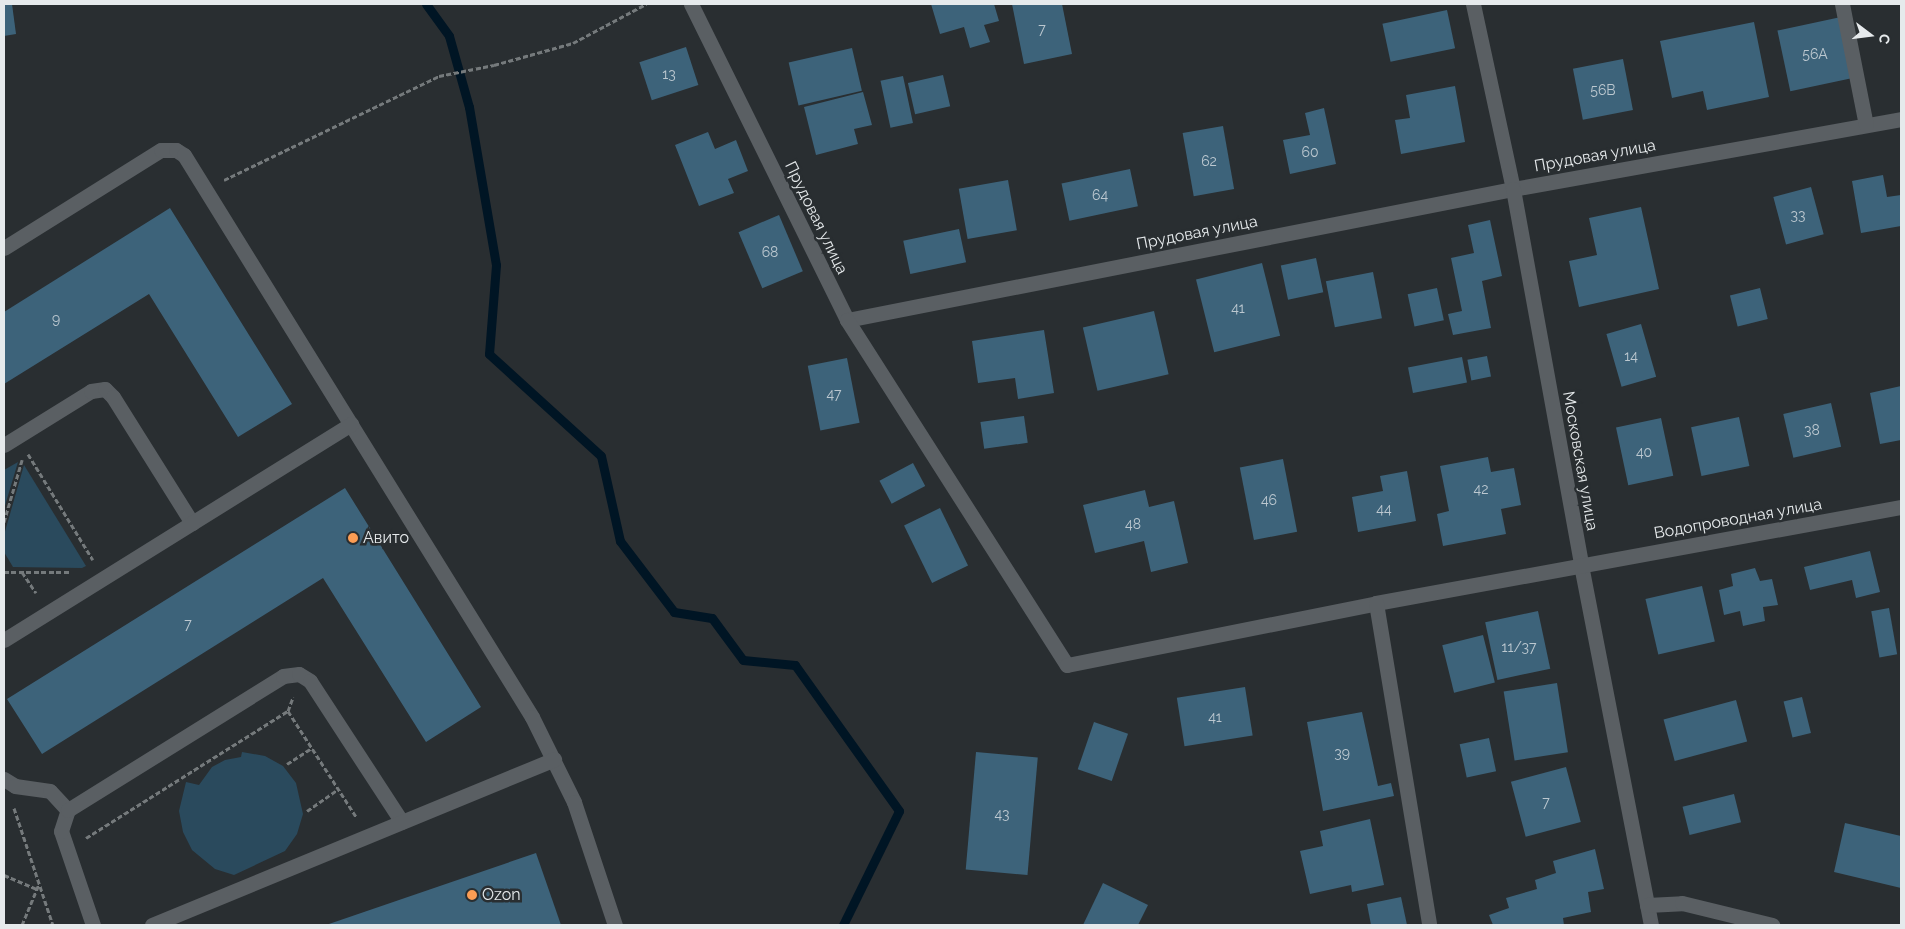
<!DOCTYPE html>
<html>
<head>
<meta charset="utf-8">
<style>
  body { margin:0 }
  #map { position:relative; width:1905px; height:929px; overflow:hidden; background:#292e31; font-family:Raleway,sans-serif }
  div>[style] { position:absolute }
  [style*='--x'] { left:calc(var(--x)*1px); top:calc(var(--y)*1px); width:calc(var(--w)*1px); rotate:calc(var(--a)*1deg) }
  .green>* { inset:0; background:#2a4a5d }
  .stream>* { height:9px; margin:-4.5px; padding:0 4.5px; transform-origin:4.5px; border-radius:4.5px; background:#001524 }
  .building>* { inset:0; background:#3d637a; transform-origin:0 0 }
  .path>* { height:3px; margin-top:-1.5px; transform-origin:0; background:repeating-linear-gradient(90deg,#757a7c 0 5px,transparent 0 7.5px) }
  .minor>* { height:15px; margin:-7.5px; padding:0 7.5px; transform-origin:7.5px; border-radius:7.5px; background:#5a5f63 }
  .dots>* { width:14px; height:14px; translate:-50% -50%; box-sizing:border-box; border:2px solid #292e31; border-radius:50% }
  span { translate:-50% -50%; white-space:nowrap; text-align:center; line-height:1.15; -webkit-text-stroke:5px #292e31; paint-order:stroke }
  .number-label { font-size:14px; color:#bcc8d0 }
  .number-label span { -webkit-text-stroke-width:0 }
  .street-label { font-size:16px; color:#e6eaec }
  .poi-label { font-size:16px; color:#e6eaec }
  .left { translate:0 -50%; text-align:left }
  .frame { position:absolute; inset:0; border:5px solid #e6eaec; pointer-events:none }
  .north { position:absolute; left:1845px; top:10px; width:50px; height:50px; -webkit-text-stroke:4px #292e31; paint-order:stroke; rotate:105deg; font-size:14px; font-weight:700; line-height:20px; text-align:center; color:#e6eaec }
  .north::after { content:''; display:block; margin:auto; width:18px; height:22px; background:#e6eaec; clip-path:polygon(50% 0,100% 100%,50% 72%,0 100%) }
</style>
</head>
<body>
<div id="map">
  <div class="green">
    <i style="clip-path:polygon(18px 462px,4px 509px,4px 470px)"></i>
    <i style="clip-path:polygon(24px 465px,86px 566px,82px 568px,13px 567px,4px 552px,4px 535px)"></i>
    <i style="clip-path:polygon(242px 752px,265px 756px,283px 766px,296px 783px,303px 814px,297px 834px,285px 851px,234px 875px,215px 869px,192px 850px,183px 832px,179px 811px,186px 782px,199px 785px,212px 767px,225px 760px,241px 757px)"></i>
  </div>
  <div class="stream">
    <i style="--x:426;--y:4;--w:39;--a:54"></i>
    <i style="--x:449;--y:36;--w:74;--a:74.3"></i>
    <i style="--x:469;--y:107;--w:160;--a:80.3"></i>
    <i style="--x:496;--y:265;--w:89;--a:94.5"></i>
    <i style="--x:489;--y:354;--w:151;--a:42.3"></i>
    <i style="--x:601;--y:456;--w:87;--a:77.4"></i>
    <i style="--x:620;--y:541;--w:89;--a:52.7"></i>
    <i style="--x:674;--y:612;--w:38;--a:9"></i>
    <i style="--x:712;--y:618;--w:52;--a:53.6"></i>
    <i style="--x:743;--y:660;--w:52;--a:5.5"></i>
    <i style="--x:795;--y:665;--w:179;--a:54.5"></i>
    <i style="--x:899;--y:811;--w:127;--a:116.2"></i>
  </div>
  <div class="building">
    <i style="clip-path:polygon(4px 4px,12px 4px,16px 34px,4px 36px)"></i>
    <i style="clip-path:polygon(931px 4px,994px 4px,999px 21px,984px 25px,990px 42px,970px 48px,964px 27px,940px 34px)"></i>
    <i style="clip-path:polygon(1012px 4px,1062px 4px,1072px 54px,1024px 64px)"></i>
    <i style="left:1447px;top:10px;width:39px;height:66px;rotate:78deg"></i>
    <i style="left:1841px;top:17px;width:62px;height:65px;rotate:78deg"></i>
    <i style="clip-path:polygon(1754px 22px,1769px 97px,1707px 110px,1703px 91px,1672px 98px,1660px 41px)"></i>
    <i style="left:686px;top:47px;width:40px;height:49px;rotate:72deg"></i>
    <i style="left:852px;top:48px;width:44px;height:65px;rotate:77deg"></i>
    <i style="left:1623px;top:59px;width:52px;height:51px;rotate:79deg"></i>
    <i style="left:943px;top:75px;width:32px;height:36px;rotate:77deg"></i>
    <i style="left:903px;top:76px;width:48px;height:23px;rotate:78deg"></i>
    <i style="clip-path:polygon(1455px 86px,1465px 142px,1401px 154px,1395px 120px,1410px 118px,1406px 95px)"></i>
    <i style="clip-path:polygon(863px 92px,872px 125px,854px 129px,858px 144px,816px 155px,804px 107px)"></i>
    <i style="clip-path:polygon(1324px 108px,1336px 164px,1290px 174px,1283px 140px,1310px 135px,1305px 113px)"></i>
    <i style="left:1223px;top:126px;width:64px;height:41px;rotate:80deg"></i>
    <i style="clip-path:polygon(708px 132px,715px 149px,736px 140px,748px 171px,728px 179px,734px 193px,699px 206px,675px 145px)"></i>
    <i style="left:1130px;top:169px;width:38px;height:70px;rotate:78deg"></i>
    <i style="clip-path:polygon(1883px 175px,1887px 197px,1901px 195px,1901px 226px,1861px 233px,1852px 181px)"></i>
    <i style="left:1008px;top:180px;width:51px;height:50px;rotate:80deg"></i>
    <i style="left:1811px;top:187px;width:49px;height:39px;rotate:75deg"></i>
    <i style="clip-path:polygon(1641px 207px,1659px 289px,1579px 307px,1569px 261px,1597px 255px,1589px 218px)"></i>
    <i style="clip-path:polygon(170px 208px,292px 404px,238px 437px,149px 294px,4px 384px,4px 312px)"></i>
    <i style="left:779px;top:215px;width:61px;height:44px;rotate:67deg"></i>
    <i style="clip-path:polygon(1490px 220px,1502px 276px,1482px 281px,1491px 328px,1453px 335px,1448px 314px,1462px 311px,1451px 258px,1474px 253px,1468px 225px)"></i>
    <i style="left:959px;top:229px;width:34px;height:57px;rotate:78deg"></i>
    <i style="left:1316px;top:258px;width:35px;height:36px;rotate:78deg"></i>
    <i style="left:1262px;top:263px;width:75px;height:68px;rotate:76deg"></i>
    <i style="left:1373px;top:272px;width:47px;height:48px;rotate:79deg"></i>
    <i style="left:1437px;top:288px;width:33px;height:30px;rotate:78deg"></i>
    <i style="left:1760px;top:288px;width:32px;height:31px;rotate:76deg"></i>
    <i style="left:1154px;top:311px;width:65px;height:73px;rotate:77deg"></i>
    <i style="left:1641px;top:324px;width:55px;height:36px;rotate:74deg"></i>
    <i style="clip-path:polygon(1044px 330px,1054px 393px,1018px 399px,1015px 378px,978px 383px,972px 341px)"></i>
    <i style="left:1487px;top:356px;width:21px;height:20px;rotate:79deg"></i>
    <i style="left:1462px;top:357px;width:26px;height:55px;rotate:79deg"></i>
    <i style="left:847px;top:358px;width:66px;height:40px;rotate:79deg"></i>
    <i style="clip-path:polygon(1901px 386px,1901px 440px,1880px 444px,1870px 393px)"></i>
    <i style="left:1831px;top:403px;width:45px;height:49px;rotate:77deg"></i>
    <i style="left:1024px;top:416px;width:27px;height:44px;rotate:82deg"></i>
    <i style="left:1739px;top:417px;width:50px;height:49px;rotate:78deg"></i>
    <i style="left:1661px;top:418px;width:59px;height:46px;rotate:78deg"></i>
    <i style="clip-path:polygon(1488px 457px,1491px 472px,1514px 468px,1521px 505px,1501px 509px,1506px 534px,1443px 546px,1437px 514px,1449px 511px,1440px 466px)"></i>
    <i style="left:1283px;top:459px;width:74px;height:44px;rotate:79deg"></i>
    <i style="left:913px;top:463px;width:26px;height:38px;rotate:62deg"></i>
    <i style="clip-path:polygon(1407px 471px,1416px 521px,1358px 532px,1352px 497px,1383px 491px,1380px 476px)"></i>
    <i style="clip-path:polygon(345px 488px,481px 707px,426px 742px,323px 578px,42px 754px,7px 699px)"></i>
    <i style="clip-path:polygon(1145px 490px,1149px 507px,1174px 501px,1188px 563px,1151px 572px,1144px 541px,1095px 553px,1083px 505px)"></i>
    <i style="left:940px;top:508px;width:64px;height:40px;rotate:64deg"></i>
    <i style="clip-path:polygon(1870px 551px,1880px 592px,1856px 598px,1852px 580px,1810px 590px,1804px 567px)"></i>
    <i style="clip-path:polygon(1755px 568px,1760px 581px,1772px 579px,1778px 605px,1763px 607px,1765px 621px,1743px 626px,1740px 611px,1724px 615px,1719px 590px,1733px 586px,1731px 574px)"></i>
    <i style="left:1702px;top:586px;width:57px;height:58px;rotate:77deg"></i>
    <i style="left:1889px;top:608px;width:47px;height:18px;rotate:80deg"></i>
    <i style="left:1538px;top:611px;width:59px;height:54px;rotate:78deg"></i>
    <i style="left:1483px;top:635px;width:49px;height:42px;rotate:76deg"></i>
    <i style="left:1557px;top:683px;width:70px;height:54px;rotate:81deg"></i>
    <i style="left:1245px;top:687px;width:49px;height:69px;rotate:81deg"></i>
    <i style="left:1802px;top:697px;width:37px;height:19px;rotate:76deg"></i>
    <i style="left:1736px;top:700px;width:43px;height:75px;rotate:75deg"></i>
    <i style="clip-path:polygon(1362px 712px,1378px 786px,1391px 783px,1394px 796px,1323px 811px,1307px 722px)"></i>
    <i style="left:1094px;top:722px;width:36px;height:50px;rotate:19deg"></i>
    <i style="left:1489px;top:738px;width:34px;height:30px;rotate:78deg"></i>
    <i style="left:976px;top:752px;width:62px;height:118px;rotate:5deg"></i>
    <i style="left:1566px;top:767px;width:57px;height:57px;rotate:75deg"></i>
    <i style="left:1734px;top:794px;width:29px;height:53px;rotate:76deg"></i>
    <i style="clip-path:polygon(1370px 819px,1384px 885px,1352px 892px,1351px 885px,1310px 894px,1300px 851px,1323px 846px,1320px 831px)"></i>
    <i style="clip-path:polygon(1845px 823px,1901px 836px,1901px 888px,1834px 872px)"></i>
    <i style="clip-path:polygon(1595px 849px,1604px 889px,1588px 892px,1591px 912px,1563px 918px,1564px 925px,1493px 925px,1489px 915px,1509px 908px,1506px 898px,1537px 889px,1535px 880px,1556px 873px,1553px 861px)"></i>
    <i style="clip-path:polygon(536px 853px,561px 925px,326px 925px)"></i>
    <i style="clip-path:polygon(1103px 883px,1148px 905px,1138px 925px,1083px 925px)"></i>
    <i style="clip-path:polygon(1401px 897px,1407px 925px,1371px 925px,1367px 904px)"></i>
  </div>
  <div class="path">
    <i style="--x:224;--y:180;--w:239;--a:-25.8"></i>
    <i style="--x:439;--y:76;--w:56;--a:-11.3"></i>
    <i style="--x:494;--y:65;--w:82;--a:-15.6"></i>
    <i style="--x:573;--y:43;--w:83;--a:-28.1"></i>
    <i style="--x:28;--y:454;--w:124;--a:58.5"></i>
    <i style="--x:4;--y:522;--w:65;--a:-73.8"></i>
    <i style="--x:4;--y:572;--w:65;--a:0"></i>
    <i style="--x:22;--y:572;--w:25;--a:56"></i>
    <i style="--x:288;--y:711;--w:127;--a:57.2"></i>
    <i style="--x:287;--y:764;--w:30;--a:-33"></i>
    <i style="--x:14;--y:808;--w:123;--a:71.6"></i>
    <i style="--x:307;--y:811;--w:39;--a:-35"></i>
    <i style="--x:86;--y:838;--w:239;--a:-32.2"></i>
    <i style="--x:288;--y:711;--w:15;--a:-70"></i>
    <i style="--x:4;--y:875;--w:36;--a:23"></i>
    <i style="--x:22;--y:925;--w:44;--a:-67.5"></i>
  </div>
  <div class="minor">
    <i style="--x:691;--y:4;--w:352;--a:63.7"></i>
    <i style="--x:847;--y:320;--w:679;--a:-11.13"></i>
    <i style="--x:1513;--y:189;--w:394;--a:-10.2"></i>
    <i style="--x:1473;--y:4;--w:189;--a:77.8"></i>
    <i style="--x:1513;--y:189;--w:382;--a:79.7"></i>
    <i style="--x:1581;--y:565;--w:367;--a:79"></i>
    <i style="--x:1842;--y:4;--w:123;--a:78.8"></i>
    <i style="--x:4;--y:248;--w:185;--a:-32"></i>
    <i style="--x:161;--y:150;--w:15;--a:0"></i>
    <i style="--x:176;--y:150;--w:9;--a:32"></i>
    <i style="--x:184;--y:155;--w:661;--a:58.23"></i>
    <i style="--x:532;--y:717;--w:95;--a:63.7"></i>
    <i style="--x:574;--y:802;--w:130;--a:71.6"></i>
    <i style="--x:847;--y:320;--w:409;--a:57.5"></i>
    <i style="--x:1067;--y:665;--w:315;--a:-11.3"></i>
    <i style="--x:1376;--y:603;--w:534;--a:-10.36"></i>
    <i style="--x:4;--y:445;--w:102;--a:-31.8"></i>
    <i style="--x:91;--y:391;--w:14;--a:-8"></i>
    <i style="--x:105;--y:389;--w:11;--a:45"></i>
    <i style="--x:113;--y:397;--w:149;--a:57.9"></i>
    <i style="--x:1376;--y:603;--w:325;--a:80.6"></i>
    <i style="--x:4;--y:640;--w:409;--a:-31.9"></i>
    <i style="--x:4;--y:779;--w:13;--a:32"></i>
    <i style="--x:15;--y:786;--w:35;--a:8"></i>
    <i style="--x:50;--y:791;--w:26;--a:47"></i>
    <i style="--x:1647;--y:905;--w:35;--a:-3"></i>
    <i style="--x:1682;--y:903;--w:93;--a:13.7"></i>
    <i style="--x:93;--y:925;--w:99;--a:-108.8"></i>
    <i style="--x:61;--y:831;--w:22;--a:-72"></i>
    <i style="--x:68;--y:810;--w:253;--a:-31.9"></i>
    <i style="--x:283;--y:676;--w:16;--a:-7"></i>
    <i style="--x:299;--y:674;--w:13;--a:32"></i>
    <i style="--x:310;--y:681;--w:168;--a:56.9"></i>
    <i style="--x:152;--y:925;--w:435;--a:-22.4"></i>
  </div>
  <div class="dots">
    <i style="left:353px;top:538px;background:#fc9d54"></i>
    <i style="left:472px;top:895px;background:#fc9d54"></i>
  </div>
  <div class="number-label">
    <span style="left:1042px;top:29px">7</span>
    <span style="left:1815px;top:54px">56А</span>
    <span style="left:669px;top:74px">13</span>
    <span style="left:1603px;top:90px">56В</span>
    <span style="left:1310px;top:152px">60</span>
    <span style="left:1209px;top:161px">62</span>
    <span style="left:1100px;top:195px">64</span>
    <span style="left:1798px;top:215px">33</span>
    <span style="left:770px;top:252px">68</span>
    <span style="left:1238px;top:308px">41</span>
    <span style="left:56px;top:319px">9</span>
    <span style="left:1631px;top:356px">14</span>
    <span style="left:834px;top:394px">47</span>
    <span style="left:1812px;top:430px">38</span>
    <span style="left:1644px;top:452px">40</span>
    <span style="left:1481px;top:489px">42</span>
    <span style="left:1269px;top:500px">46</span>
    <span style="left:1384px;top:509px">44</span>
    <span style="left:1133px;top:524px">48</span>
    <span style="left:188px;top:624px">7</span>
    <span style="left:1519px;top:647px">11/37</span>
    <span style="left:1215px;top:717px">41</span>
    <span style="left:1342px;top:753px">39</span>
    <span style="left:1546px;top:802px">7</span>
    <span style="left:1002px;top:814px">43</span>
  </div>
  <div class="street-label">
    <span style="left:1595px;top:156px;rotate:-10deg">Прудовая улица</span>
    <span style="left:816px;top:218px;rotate:64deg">Прудовая улица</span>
    <span style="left:1197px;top:233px;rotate:-11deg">Прудовая улица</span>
    <span style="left:1580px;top:461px;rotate:80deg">Московская улица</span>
    <span style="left:1738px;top:519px;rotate:-10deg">Водопроводная улица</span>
  </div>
  <div class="poi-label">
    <span class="left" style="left:363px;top:538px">Авито</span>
    <span class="left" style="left:482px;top:895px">Ozon</span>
  </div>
  <div class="frame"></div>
  <div class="north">С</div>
</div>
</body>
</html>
